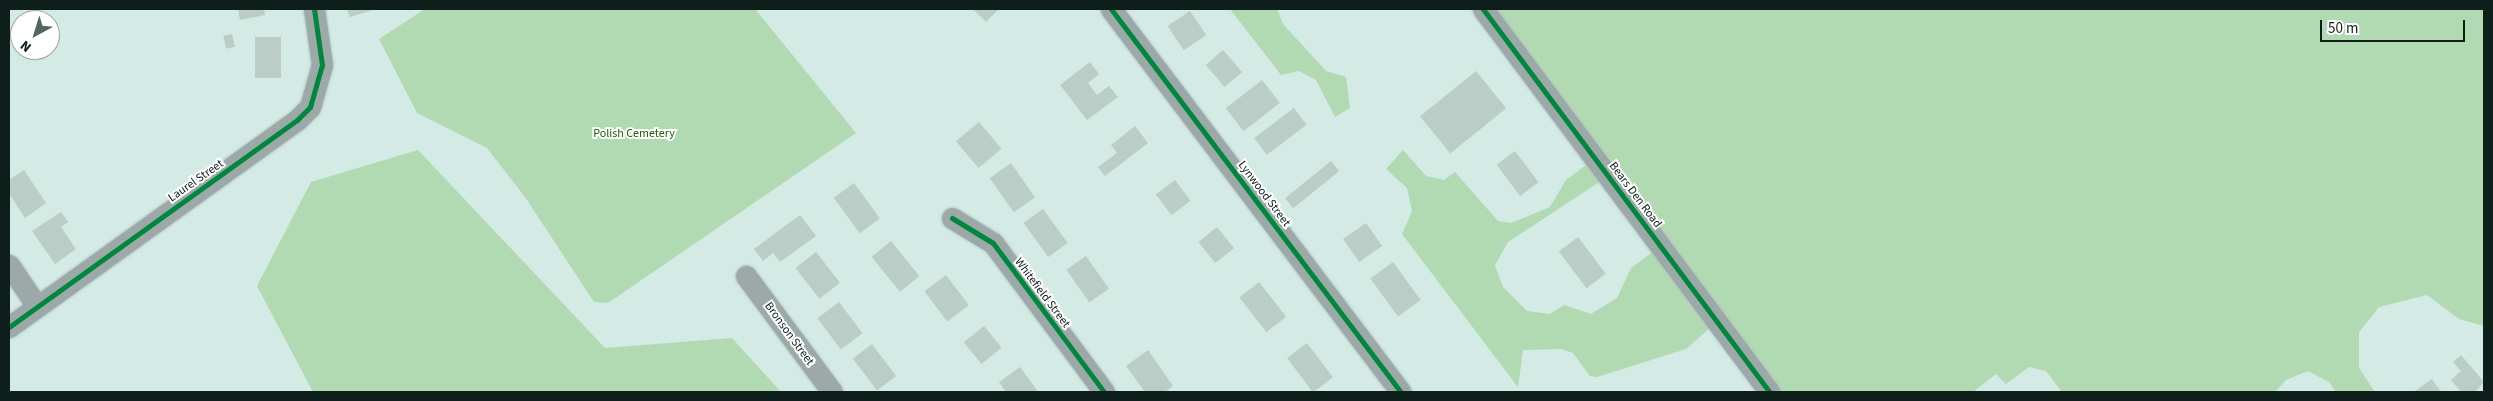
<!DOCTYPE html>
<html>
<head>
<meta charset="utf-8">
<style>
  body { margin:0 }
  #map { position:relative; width:2493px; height:401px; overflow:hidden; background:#d3eae5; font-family:"Source Sans 3",sans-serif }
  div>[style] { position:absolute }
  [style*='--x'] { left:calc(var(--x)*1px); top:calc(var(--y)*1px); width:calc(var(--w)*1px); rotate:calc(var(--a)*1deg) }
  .green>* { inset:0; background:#b1dab2 }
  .building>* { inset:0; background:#bbcdc7; transform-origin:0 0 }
  .roads { filter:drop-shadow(0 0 1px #b1c4c0) drop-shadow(0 0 1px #b1c4c0) }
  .minor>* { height:21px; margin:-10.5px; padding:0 10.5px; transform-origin:10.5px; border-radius:10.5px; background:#9da9a8 }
  .cycleway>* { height:5px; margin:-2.5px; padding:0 2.5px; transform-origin:2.5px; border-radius:2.5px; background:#00873e }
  span { translate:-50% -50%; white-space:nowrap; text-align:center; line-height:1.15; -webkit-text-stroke:4px #fff; paint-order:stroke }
  .park-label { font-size:12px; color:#196301 }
  .street-label { font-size:12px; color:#0e1f1b }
  .frame { position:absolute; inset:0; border:10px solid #0e1f1b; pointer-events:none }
  .north { position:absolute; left:10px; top:10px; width:50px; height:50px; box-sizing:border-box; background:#fff; border:1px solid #9fa5a4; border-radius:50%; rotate:219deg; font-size:14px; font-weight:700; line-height:20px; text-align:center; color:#0e1f1b }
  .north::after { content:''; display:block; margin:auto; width:18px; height:22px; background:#536662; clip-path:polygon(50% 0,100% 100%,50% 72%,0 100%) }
  .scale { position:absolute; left:2320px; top:20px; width:145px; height:22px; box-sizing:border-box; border:2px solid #0e1f1b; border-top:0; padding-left:6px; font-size:15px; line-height:18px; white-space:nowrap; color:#0e1f1b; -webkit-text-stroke:4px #fff; paint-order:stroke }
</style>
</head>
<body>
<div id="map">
  <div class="green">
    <i style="clip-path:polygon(425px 9px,755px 9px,856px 133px,608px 303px,594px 302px,525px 197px,487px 148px,417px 113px,379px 39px)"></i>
    <i style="clip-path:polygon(1230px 9px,1277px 9px,1283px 24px,1326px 71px,1346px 77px,1350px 108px,1335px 117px,1316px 80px,1299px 71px,1281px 75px)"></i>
    <i style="clip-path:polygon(evenodd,1491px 9px,2484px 9px,2484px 326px,2459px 319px,2427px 295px,2379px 307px,2359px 332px,2359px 368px,2375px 392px,2336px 392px,2329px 382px,2308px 371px,2286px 380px,2275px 392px,2062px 392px,2046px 371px,2029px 367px,2006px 384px,1996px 374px,1973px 392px,1754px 392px,1759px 388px,1718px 321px,1686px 349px,1597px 377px,1590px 376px,1573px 353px,1561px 349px,1523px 350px,1518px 387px,1402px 234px,1412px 211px,1407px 188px,1386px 169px,1403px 150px,1426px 176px,1444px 180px,1455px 172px,1498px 221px,1511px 223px,1550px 207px,1566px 180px,1597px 157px,1491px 9px,1610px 175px,1663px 244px,1631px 268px,1617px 298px,1591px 314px,1564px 305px,1550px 314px,1527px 311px,1503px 287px,1495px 265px,1508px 242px,1610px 175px)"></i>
    <i style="clip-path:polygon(418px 150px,605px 348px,732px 338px,781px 392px,313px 392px,257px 286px,311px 182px)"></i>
  </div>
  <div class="building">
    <i style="clip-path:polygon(238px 9px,264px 9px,265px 15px,240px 20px)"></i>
    <i style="clip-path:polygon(347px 9px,375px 9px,350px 17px)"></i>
    <i style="clip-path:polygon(973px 9px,999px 9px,986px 22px)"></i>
    <i style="left:1190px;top:11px;width:29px;height:27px;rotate:56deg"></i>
    <i style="left:232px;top:34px;width:13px;height:9px;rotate:77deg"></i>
    <i style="left:255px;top:37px;width:26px;height:41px"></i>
    <i style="left:1223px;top:50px;width:29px;height:23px;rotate:49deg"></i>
    <i style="clip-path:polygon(1090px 62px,1099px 74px,1088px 83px,1097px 95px,1109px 86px,1118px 97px,1087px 120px,1060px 85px)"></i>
    <i style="left:1476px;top:71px;width:48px;height:72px;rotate:51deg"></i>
    <i style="left:1262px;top:80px;width:29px;height:46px;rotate:52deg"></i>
    <i style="left:1294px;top:108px;width:21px;height:50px;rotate:53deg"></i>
    <i style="left:979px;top:122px;width:35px;height:30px;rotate:50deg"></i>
    <i style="clip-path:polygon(1135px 126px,1148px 143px,1105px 176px,1098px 167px,1117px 153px,1111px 145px)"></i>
    <i style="left:1515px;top:151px;width:39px;height:23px;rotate:53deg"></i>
    <i style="left:1331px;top:161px;width:13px;height:59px;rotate:51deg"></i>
    <i style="left:1011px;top:163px;width:42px;height:26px;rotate:55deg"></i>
    <i style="clip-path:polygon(24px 170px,46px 203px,25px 218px,9px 193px,9px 180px)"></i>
    <i style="left:1175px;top:180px;width:26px;height:24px;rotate:53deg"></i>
    <i style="left:854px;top:183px;width:44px;height:25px;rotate:54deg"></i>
    <i style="left:1043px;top:209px;width:42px;height:24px;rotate:54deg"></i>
    <i style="clip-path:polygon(61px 212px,68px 222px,61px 227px,76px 249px,55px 264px,32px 231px)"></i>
    <i style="clip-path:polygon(800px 215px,816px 236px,780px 262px,773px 253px,763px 261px,754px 249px)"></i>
    <i style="left:1366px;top:223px;width:28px;height:28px;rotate:55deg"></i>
    <i style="left:1217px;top:227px;width:27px;height:24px;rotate:51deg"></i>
    <i style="left:1578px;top:237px;width:46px;height:24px;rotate:53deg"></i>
    <i style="left:891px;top:241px;width:45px;height:25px;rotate:51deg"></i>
    <i style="left:816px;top:252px;width:39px;height:26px;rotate:52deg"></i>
    <i style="left:1086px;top:256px;width:40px;height:24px;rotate:55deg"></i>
    <i style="left:1393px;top:262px;width:47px;height:28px;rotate:54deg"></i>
    <i style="left:946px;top:275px;width:38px;height:27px;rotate:53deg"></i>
    <i style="left:1259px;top:282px;width:44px;height:25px;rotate:52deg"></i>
    <i style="left:839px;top:302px;width:39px;height:27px;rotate:53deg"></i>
    <i style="left:984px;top:326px;width:28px;height:26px;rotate:51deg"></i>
    <i style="left:1307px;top:343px;width:43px;height:25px;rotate:53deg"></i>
    <i style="left:872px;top:344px;width:40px;height:24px;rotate:53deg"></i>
    <i style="clip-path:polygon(1148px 350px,1173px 386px,1165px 392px,1145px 392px,1126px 366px)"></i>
    <i style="clip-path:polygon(2461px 355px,2484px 382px,2475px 392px,2461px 392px,2451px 380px,2461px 371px,2453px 362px)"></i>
    <i style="clip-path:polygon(1020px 367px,1037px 390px,1034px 392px,1006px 392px,999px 382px)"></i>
    <i style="clip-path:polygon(2432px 379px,2441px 392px,2414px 392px)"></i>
  </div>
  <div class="roads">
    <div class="minor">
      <i style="--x:1111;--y:9;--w:480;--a:52.9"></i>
      <i style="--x:1483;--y:9;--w:479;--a:53.2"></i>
      <i style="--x:952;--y:218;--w:48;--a:31.4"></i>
      <i style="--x:993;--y:243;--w:186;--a:53.3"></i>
      <i style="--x:9;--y:265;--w:50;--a:55.7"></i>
      <i style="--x:746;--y:276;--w:144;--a:53.4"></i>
      <i style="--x:9;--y:327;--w:355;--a:-35.7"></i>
      <i style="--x:297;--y:120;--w:18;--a:-45"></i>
      <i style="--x:310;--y:107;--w:44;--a:-74.1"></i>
      <i style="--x:322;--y:65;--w:57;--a:-98.1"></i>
    </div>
  </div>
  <div class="cycleway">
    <i style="--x:1111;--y:9;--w:480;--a:52.9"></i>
    <i style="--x:1483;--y:9;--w:479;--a:53.2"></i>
    <i style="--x:952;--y:218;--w:48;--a:31.4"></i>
    <i style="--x:993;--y:243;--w:186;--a:53.3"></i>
    <i style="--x:9;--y:327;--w:355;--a:-35.7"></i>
    <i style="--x:297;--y:120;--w:18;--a:-45"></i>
    <i style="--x:310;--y:107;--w:44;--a:-74.1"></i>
    <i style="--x:322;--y:65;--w:57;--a:-98.1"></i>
  </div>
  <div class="park-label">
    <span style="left:634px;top:134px">Polish Cemetery</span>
  </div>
  <div class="street-label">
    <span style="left:196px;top:181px;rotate:-35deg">Laurel Street</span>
    <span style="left:1264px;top:194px;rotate:53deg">Lynwood Street</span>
    <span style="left:1635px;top:195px;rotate:53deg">Bears Den Road</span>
    <span style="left:1042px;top:293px;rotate:53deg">Whitefield Street</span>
    <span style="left:789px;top:334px;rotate:54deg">Bronson Street</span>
  </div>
  <div class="frame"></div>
  <div class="north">N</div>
  <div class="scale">50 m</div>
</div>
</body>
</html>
